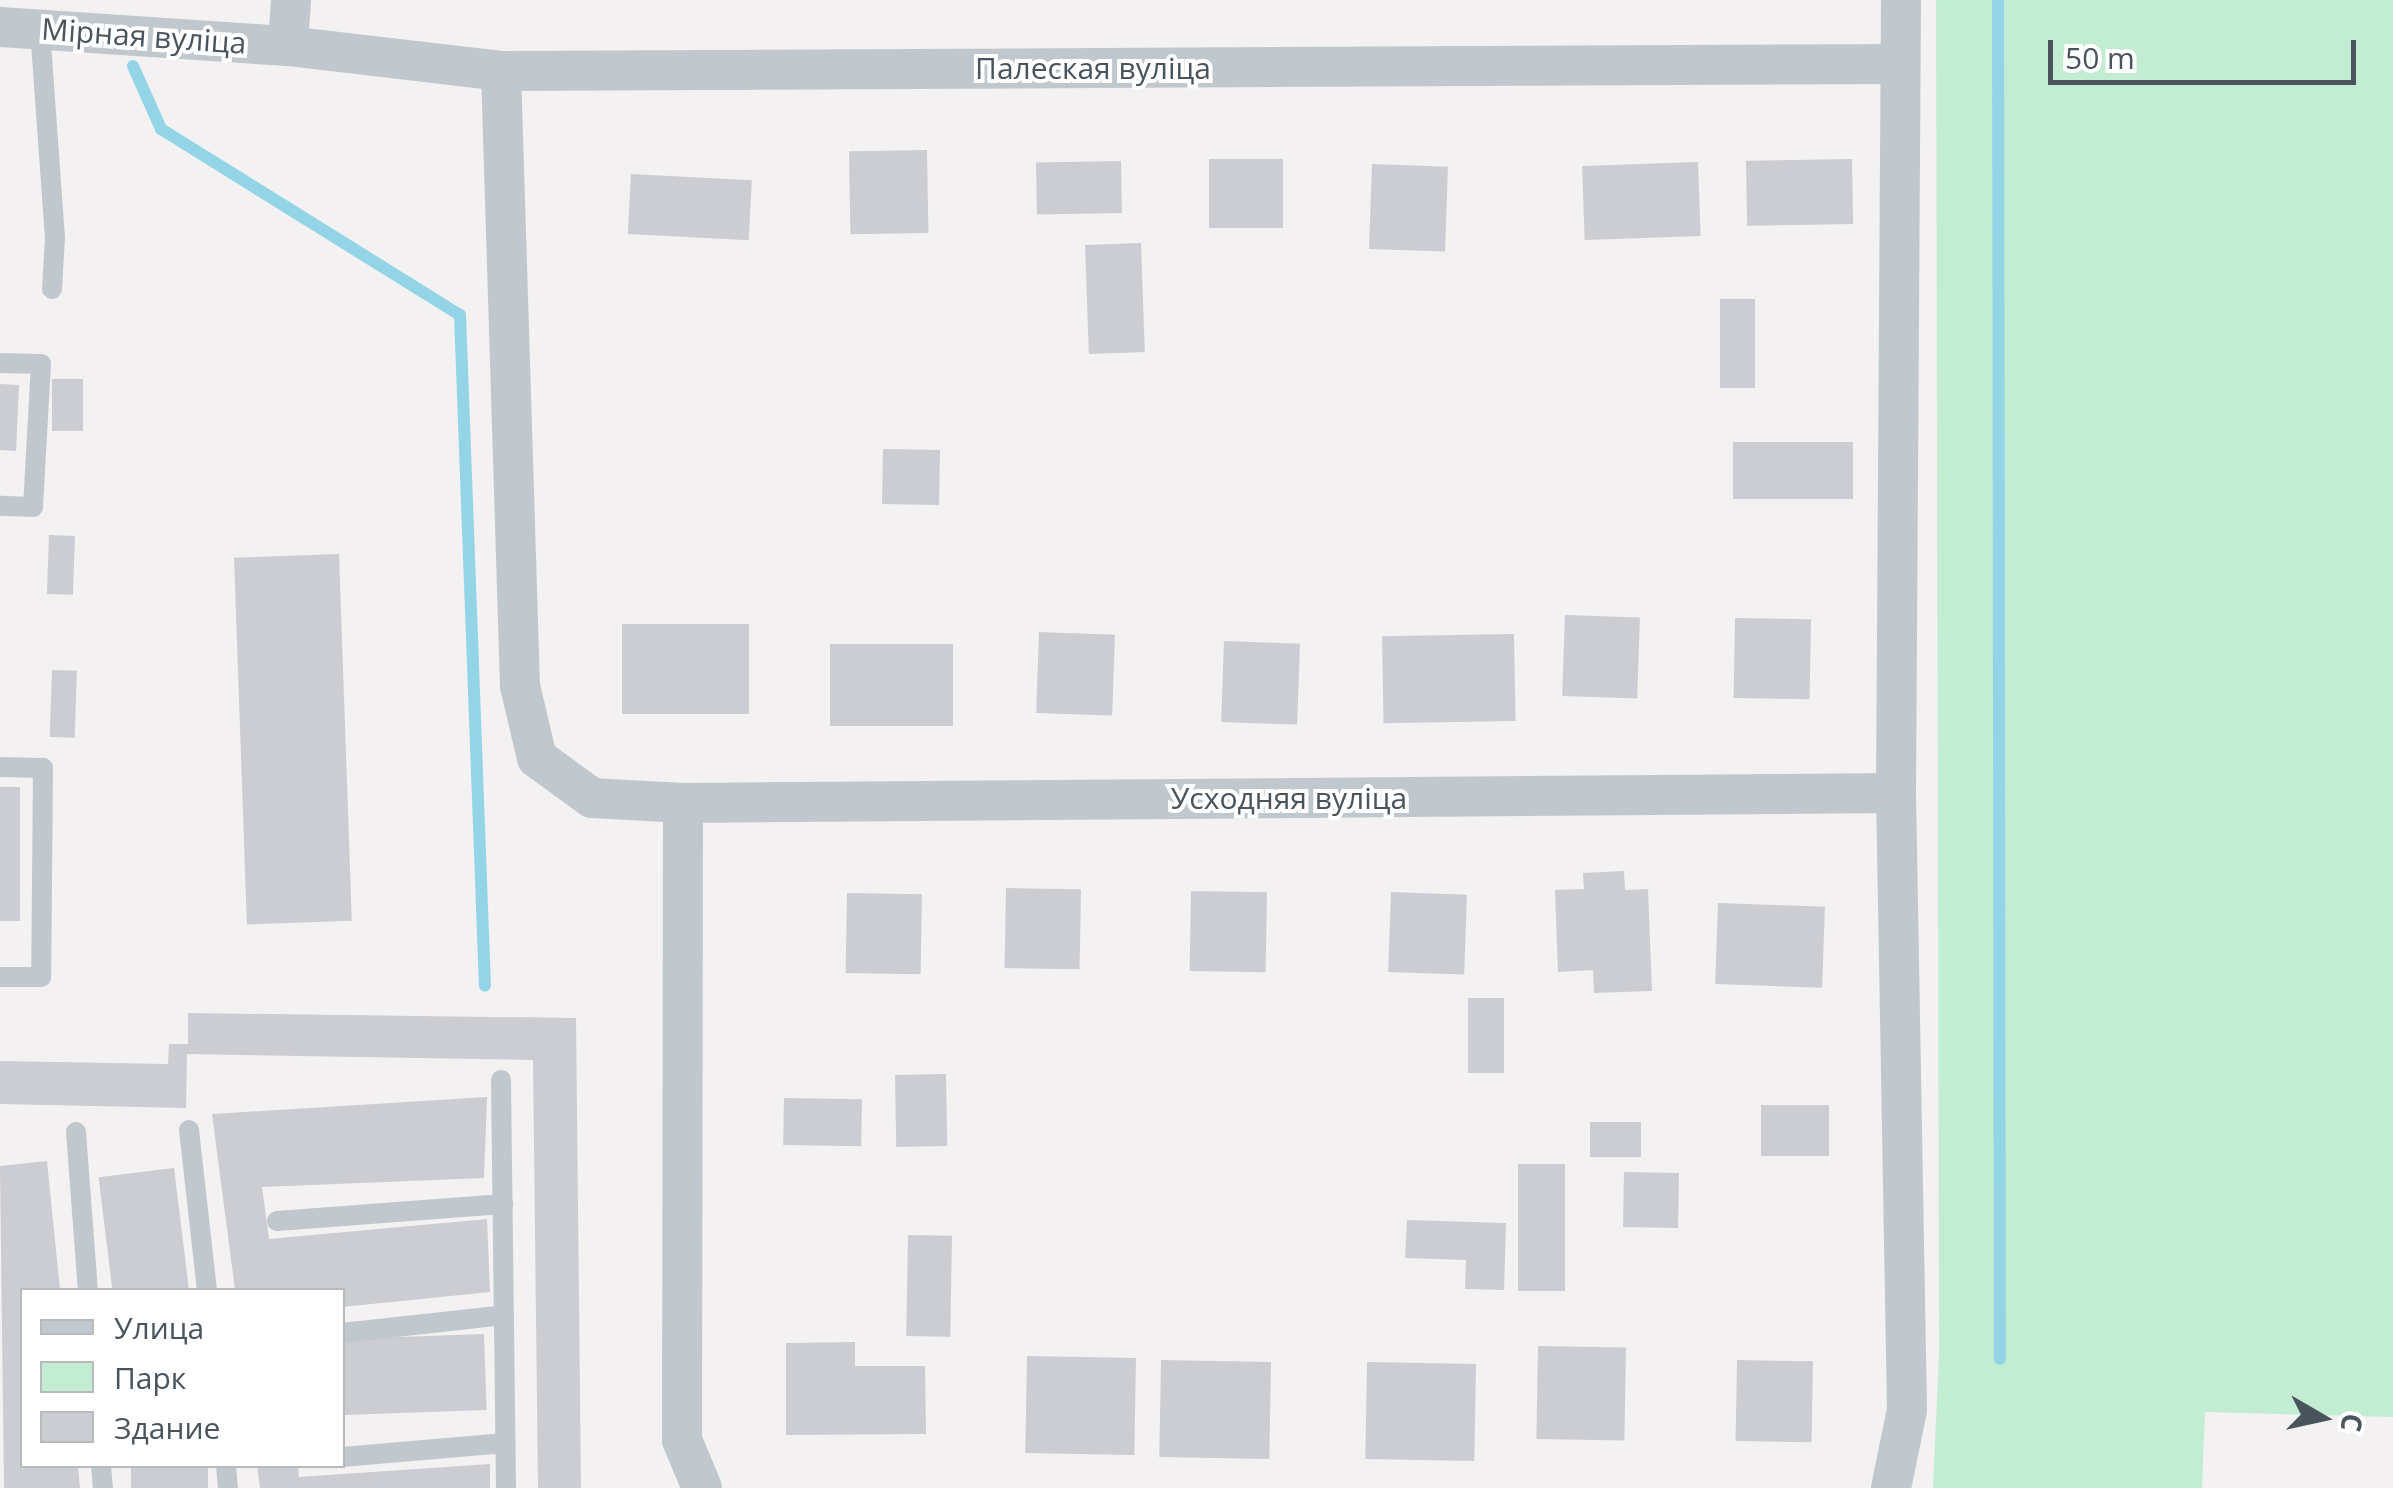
<!DOCTYPE html>
<html>
<head>
<meta charset="utf-8">
<style>
  body { margin:0 }
  #map { position:relative; width:2393px; height:1488px; overflow:hidden; background:#f3f1f1; font-family:"Open Sans",sans-serif }
  div>[style] { position:absolute }
  [style*='--x'] { left:calc(var(--x)*1px); top:calc(var(--y)*1px); width:calc(var(--w)*1px); rotate:calc(var(--a)*1deg) }
  .green>* { inset:0; background:#c3edd3 }
  .stream>* { height:12px; margin:-6px; padding:0 6px; transform-origin:6px; border-radius:6px; background:#93d5e6 }
  .building>* { inset:0; background:#cbcdd3; transform-origin:0 0 }
  .lane>* { height:20px; margin:-10px; padding:0 10px; transform-origin:10px; border-radius:10px; background:#c0c8ce }
  .street>* { height:40px; margin:-20px; padding:0 20px; transform-origin:20px; border-radius:20px; background:#c0c8ce }
  span { translate:-50% -50%; white-space:nowrap; text-align:center; line-height:1.15; -webkit-text-stroke:8px #fff; paint-order:stroke }
  .street-label { font-size:30px; color:#4a545d }
  .legend { position:absolute; left:20px; top:1288px; width:325px; height:180px; box-sizing:border-box; background:#fff; border:2px solid #b7bbbe; margin:0; padding:12px 18px; list-style:none; font-size:30px; color:#4a545d }
  .legend li { display:flex; align-items:center; gap:20px; height:50px }
  .legend b { width:50px; border:2px solid #b7bbbe }
  .north { position:absolute; left:2273px; top:1368px; width:100px; height:100px; -webkit-text-stroke:8px #fff; paint-order:stroke; rotate:99deg; font-size:28px; font-weight:700; line-height:40px; text-align:center; color:#4a545d }
  .north::after { content:''; display:block; margin:auto; width:35px; height:45px; background:#4a545d; clip-path:polygon(50% 0,100% 100%,50% 72%,0 100%) }
  .scale { position:absolute; left:2048px; top:40px; width:308px; height:45px; box-sizing:border-box; border:5px solid #4a545d; border-top:0; padding-left:12px; font-size:30px; line-height:35px; white-space:nowrap; color:#4a545d; -webkit-text-stroke:8px #fff; paint-order:stroke }
</style>
</head>
<body>
<div id="map">
  <div class="green">
    <i style="clip-path:polygon(1936px 0,2393px 0,2393px 1417px,2205px 1412px,2202px 1488px,1933px 1488px,1939px 1353px)"></i>
  </div>
  <div class="stream">
    <i style="--x:1998;--y:0;--w:1359;--a:89.92"></i>
    <i style="--x:133;--y:66;--w:69;--a:66"></i>
    <i style="--x:161;--y:129;--w:352;--a:31.9"></i>
    <i style="--x:460;--y:315;--w:671;--a:87.87"></i>
  </div>
  <div class="building">
    <i style="left:927px;top:150px;width:83px;height:78px;rotate:89deg"></i>
    <i style="left:1209px;top:159px;width:74px;height:69px"></i>
    <i style="left:1852px;top:159px;width:65px;height:106px;rotate:89deg"></i>
    <i style="left:1121px;top:161px;width:52px;height:85px;rotate:89deg"></i>
    <i style="left:1698px;top:162px;width:74px;height:116px;rotate:88deg"></i>
    <i style="left:1372px;top:164px;width:76px;height:85px;rotate:2deg"></i>
    <i style="left:631px;top:174px;width:121px;height:60px;rotate:3deg"></i>
    <i style="left:1141px;top:243px;width:109px;height:56px;rotate:88deg"></i>
    <i style="left:1720px;top:299px;width:35px;height:89px"></i>
    <i style="left:52px;top:379px;width:31px;height:52px"></i>
    <i style="clip-path:polygon(0 384px,19px 385px,16px 451px,0 450px)"></i>
    <i style="left:1733px;top:442px;width:120px;height:57px"></i>
    <i style="left:883px;top:449px;width:57px;height:55px;rotate:1deg"></i>
    <i style="left:49px;top:535px;width:26px;height:59px;rotate:2deg"></i>
    <i style="left:339px;top:554px;width:367px;height:105px;rotate:88deg"></i>
    <i style="left:1565px;top:615px;width:75px;height:81px;rotate:2deg"></i>
    <i style="left:1735px;top:618px;width:76px;height:80px;rotate:1deg"></i>
    <i style="left:622px;top:624px;width:127px;height:90px"></i>
    <i style="left:1039px;top:632px;width:76px;height:81px;rotate:2deg"></i>
    <i style="left:1514px;top:634px;width:87px;height:132px;rotate:89deg"></i>
    <i style="left:1224px;top:641px;width:76px;height:81px;rotate:2deg"></i>
    <i style="left:830px;top:644px;width:123px;height:82px"></i>
    <i style="left:52px;top:670px;width:25px;height:67px;rotate:2deg"></i>
    <i style="left:0;top:787px;width:20px;height:134px"></i>
    <i style="clip-path:polygon(1624px 871px,1625px 890px,1648px 889px,1652px 991px,1594px 993px,1593px 970px,1558px 972px,1555px 890px,1584px 889px,1583px 873px)"></i>
    <i style="left:1006px;top:888px;width:75px;height:80px;rotate:1deg"></i>
    <i style="left:1191px;top:891px;width:76px;height:80px;rotate:1deg"></i>
    <i style="left:1391px;top:892px;width:76px;height:80px;rotate:2deg"></i>
    <i style="left:847px;top:893px;width:75px;height:80px;rotate:1deg"></i>
    <i style="left:1718px;top:903px;width:107px;height:81px;rotate:2deg"></i>
    <i style="left:1468px;top:998px;width:36px;height:75px"></i>
    <i style="clip-path:polygon(188px 1013px,576px 1018px,581px 1488px,538px 1488px,533px 1060px,187px 1054px,186px 1108px,0 1104px,0 1061px,168px 1064px,169px 1044px,188px 1044px)"></i>
    <i style="left:946px;top:1074px;width:72px;height:51px;rotate:89deg"></i>
    <i style="clip-path:polygon(487px 1097px,484px 1178px,262px 1187px,269px 1239px,487px 1219px,490px 1292px,342px 1307px,342px 1290px,235px 1290px,212px 1114px)"></i>
    <i style="left:784px;top:1098px;width:78px;height:47px;rotate:1deg"></i>
    <i style="left:1761px;top:1105px;width:68px;height:51px"></i>
    <i style="left:1590px;top:1122px;width:51px;height:35px"></i>
    <i style="clip-path:polygon(47px 1161px,60px 1290px,22px 1290px,22px 1466px,78px 1466px,80px 1488px,4px 1488px,0 1166px)"></i>
    <i style="left:1518px;top:1164px;width:47px;height:127px"></i>
    <i style="left:174px;top:1168px;width:123px;height:76px;rotate:83deg"></i>
    <i style="left:1624px;top:1172px;width:55px;height:55px;rotate:1deg"></i>
    <i style="clip-path:polygon(1407px 1220px,1506px 1223px,1504px 1290px,1465px 1289px,1466px 1260px,1405px 1258px)"></i>
    <i style="left:908px;top:1235px;width:44px;height:101px;rotate:1deg"></i>
    <i style="left:484px;top:1334px;width:76px;height:143px;rotate:88deg"></i>
    <i style="clip-path:polygon(855px 1342px,855px 1366px,925px 1366px,926px 1434px,786px 1435px,786px 1343px)"></i>
    <i style="left:1538px;top:1346px;width:88px;height:93px;rotate:1deg"></i>
    <i style="left:1027px;top:1356px;width:109px;height:97px;rotate:1deg"></i>
    <i style="left:1161px;top:1360px;width:110px;height:97px;rotate:1deg"></i>
    <i style="left:1737px;top:1360px;width:76px;height:81px;rotate:1deg"></i>
    <i style="left:1367px;top:1362px;width:109px;height:97px;rotate:1deg"></i>
    <i style="clip-path:polygon(490px 1464px,490px 1488px,260px 1488px,257px 1466px,298px 1466px,299px 1477px)"></i>
    <i style="left:131px;top:1466px;width:77px;height:22px"></i>
  </div>
  <div class="lane">
    <i style="--x:40;--y:29;--w:209;--a:85.9"></i>
    <i style="--x:55;--y:237;--w:52;--a:93.3"></i>
    <i style="--x:0;--y:363;--w:41;--a:1.4"></i>
    <i style="--x:41;--y:364;--w:143;--a:93.2"></i>
    <i style="--x:33;--y:507;--w:33;--a:-178"></i>
    <i style="--x:0;--y:767;--w:43;--a:1.3"></i>
    <i style="--x:43;--y:768;--w:209;--a:90.5"></i>
    <i style="--x:41;--y:977;--w:41;--a:180"></i>
    <i style="--x:501;--y:1080;--w:408;--a:89.3"></i>
    <i style="--x:189;--y:1130;--w:161;--a:83.6"></i>
    <i style="--x:76;--y:1132;--w:158;--a:85.7"></i>
    <i style="--x:277;--y:1221;--w:227;--a:-4.3"></i>
    <i style="--x:342;--y:1333;--w:163;--a:-6.3"></i>
    <i style="--x:342;--y:1457;--w:164;--a:-4.9"></i>
    <i style="--x:101;--y:1466;--w:22;--a:85"></i>
    <i style="--x:226;--y:1466;--w:22;--a:85"></i>
  </div>
  <div class="street">
    <i style="--x:0;--y:27;--w:289;--a:3.8"></i>
    <i style="--x:288;--y:46;--w:214;--a:6.7"></i>
    <i style="--x:501;--y:71;--w:1399;--a:-0.29"></i>
    <i style="--x:288;--y:46;--w:46;--a:-86.3"></i>
    <i style="--x:501;--y:71;--w:615;--a:88.23"></i>
    <i style="--x:520;--y:686;--w:74;--a:76.7"></i>
    <i style="--x:537;--y:758;--w:68;--a:36"></i>
    <i style="--x:592;--y:798;--w:91;--a:3.1"></i>
    <i style="--x:683;--y:803;--w:637;--a:90.09"></i>
    <i style="--x:682;--y:1440;--w:52;--a:67.4"></i>
    <i style="--x:683;--y:803;--w:1213;--a:-0.47"></i>
    <i style="--x:1891;--y:1488;--w:80;--a:-78.4"></i>
    <i style="--x:1907;--y:1410;--w:617;--a:-91.02"></i>
    <i style="--x:1896;--y:793;--w:793;--a:-89.64"></i>
  </div>
  <div class="street-label">
    <span style="left:144px;top:36px;rotate:4deg">Мірная вуліца</span>
    <span style="left:1093px;top:68px">Палеская вуліца</span>
    <span style="left:1289px;top:798px">Усходняя вуліца</span>
  </div>
  <ul class="legend">
  <li><b style="height:12px;background:#c0c8ce"></b>Улица</li>
  <li><b style="height:28px;background:#c3edd3"></b>Парк</li>
  <li><b style="height:28px;background:#cbcdd3"></b>Здание</li>
  </ul>
  <div class="north">С</div>
  <div class="scale">50 m</div>
</div>
</body>
</html>
